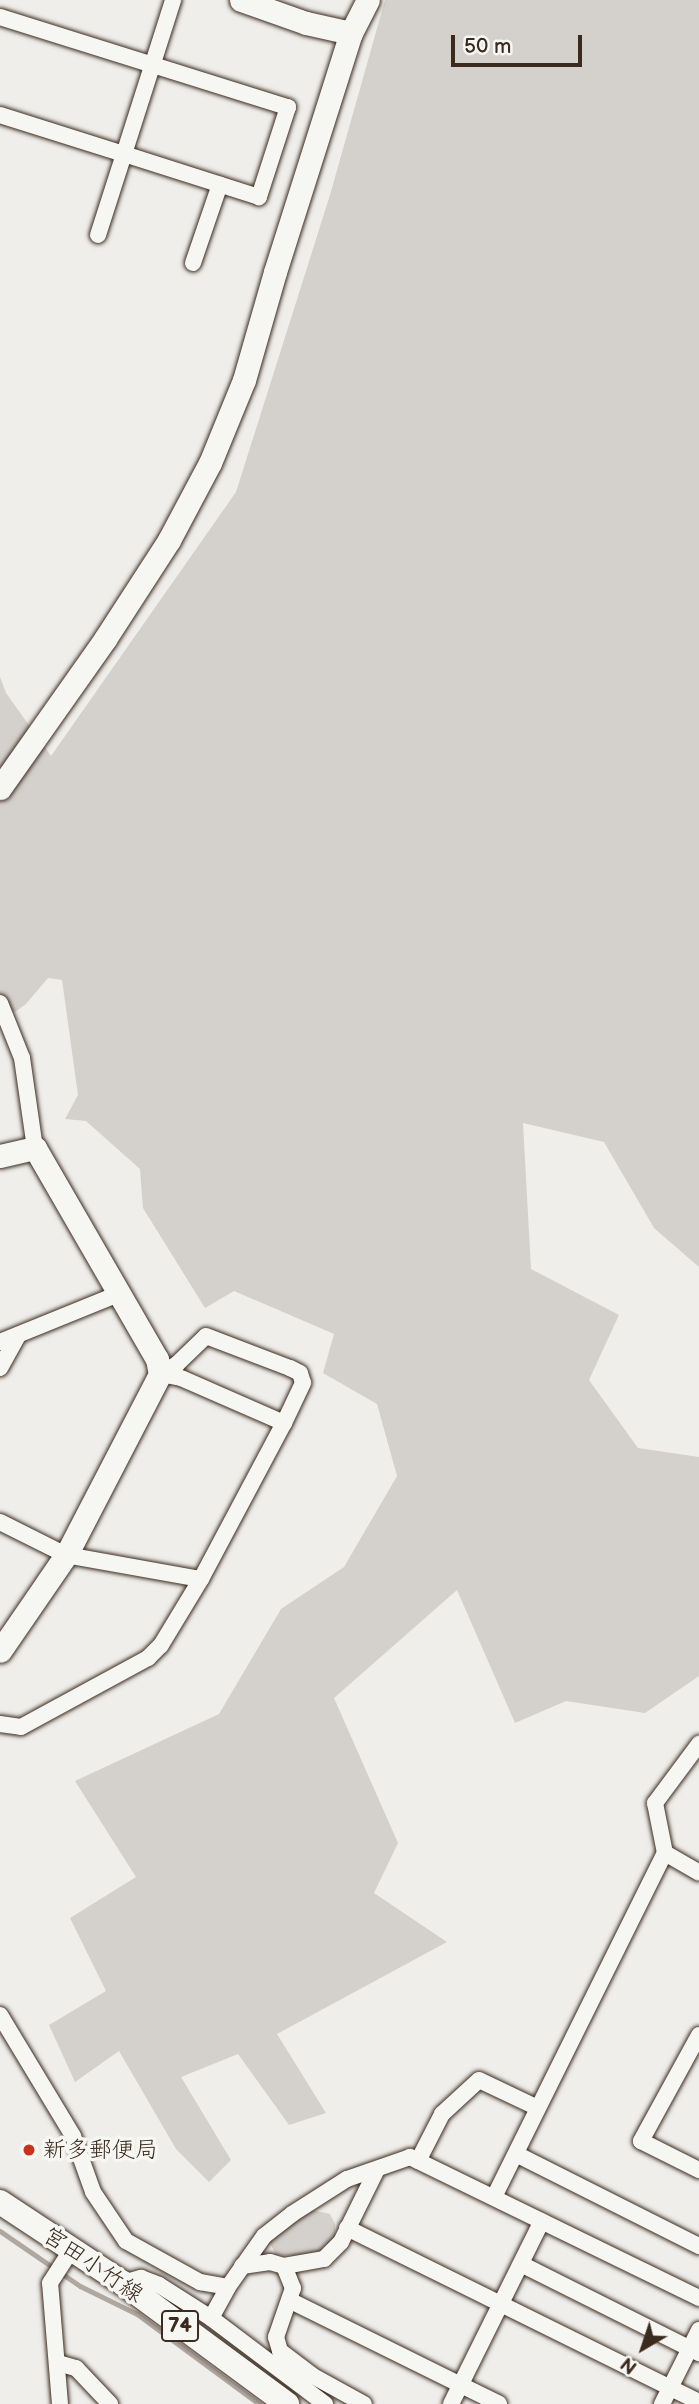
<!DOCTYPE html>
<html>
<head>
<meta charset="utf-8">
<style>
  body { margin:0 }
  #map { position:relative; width:699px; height:2404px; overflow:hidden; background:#efeeea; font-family:"Balsamiq Sans","Klee One",sans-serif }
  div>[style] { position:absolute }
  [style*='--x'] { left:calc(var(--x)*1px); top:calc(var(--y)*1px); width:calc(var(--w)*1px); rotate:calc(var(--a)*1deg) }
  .green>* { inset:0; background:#d4d1cc }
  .stream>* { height:5px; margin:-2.5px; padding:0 2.5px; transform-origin:2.5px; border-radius:2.5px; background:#afa8a1 }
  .roads { filter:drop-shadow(0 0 2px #3b2a1e) drop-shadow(0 0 2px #3b2a1e) }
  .street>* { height:16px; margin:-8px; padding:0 8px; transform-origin:8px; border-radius:8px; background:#f6f6f2 }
  .secondary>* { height:23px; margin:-11.5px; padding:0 11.5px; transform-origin:11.5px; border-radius:11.5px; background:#f6f6f2 }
  .primary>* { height:24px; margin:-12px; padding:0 12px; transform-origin:12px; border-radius:12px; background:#f6f6f2 }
  .dots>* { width:19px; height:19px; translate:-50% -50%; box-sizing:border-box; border:4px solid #f6f6f2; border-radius:50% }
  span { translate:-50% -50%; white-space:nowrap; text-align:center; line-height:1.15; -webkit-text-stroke:7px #f6f6f2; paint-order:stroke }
  .shield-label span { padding:2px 5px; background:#f6f6f2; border:2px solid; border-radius:5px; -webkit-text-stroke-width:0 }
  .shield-label { font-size:21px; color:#3b2a1e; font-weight:700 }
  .poi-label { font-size:23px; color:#3b2a1e }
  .left { translate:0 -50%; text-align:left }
  .street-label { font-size:23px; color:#3b2a1e }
  .north { position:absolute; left:608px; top:2313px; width:70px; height:70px; -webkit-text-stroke:5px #f6f6f2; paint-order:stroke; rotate:219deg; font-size:19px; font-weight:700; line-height:28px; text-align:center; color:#3b2a1e }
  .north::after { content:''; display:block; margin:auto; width:24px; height:32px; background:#3b2a1e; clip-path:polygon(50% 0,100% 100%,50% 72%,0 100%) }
  .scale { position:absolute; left:451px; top:35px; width:131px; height:32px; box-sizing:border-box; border:4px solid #3b2a1e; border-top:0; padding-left:9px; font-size:21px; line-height:24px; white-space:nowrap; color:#3b2a1e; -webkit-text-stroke:5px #f6f6f2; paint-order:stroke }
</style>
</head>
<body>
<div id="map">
  <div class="green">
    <i style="clip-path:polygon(385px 0,699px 0,699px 1267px,654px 1228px,604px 1142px,523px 1123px,531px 1269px,619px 1315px,589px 1380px,638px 1448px,699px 1457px,699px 1676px,645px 1713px,566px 1701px,515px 1723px,457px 1590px,334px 1698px,398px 1843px,374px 1893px,447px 1942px,277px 2034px,326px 2113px,289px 2125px,238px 2054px,181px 2077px,231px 2160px,209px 2182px,176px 2149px,119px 2051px,75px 2082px,49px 2025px,106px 1991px,70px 1918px,136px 1877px,75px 1781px,219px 1714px,281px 1609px,344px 1567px,397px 1476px,377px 1404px,323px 1373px,334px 1334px,234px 1291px,205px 1308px,143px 1208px,140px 1169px,86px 1121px,65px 1119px,78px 1095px,62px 980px,48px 978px,26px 1004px,15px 1012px,0 1009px,0 677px,6px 693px,51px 756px,236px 492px,330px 195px)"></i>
    <i style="clip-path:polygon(312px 2210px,330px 2214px,335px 2224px,335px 2237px,324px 2250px,317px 2256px,276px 2255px,270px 2243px,274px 2236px)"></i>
  </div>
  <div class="stream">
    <i style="--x:0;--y:2231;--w:97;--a:34.5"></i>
    <i style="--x:80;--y:2286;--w:64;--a:26.2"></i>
    <i style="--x:137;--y:2314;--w:152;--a:36.4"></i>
  </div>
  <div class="roads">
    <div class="street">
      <i style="--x:0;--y:17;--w:302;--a:17.4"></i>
      <i style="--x:288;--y:107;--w:95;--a:107.9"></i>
      <i style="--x:259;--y:197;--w:142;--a:-162.3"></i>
      <i style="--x:124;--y:154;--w:85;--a:107.8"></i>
      <i style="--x:0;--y:115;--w:130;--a:17.5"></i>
      <i style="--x:124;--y:154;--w:162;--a:-72.3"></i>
      <i style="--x:193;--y:263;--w:83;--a:-71.1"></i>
      <i style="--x:0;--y:1003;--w:59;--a:68.2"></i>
      <i style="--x:22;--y:1058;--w:91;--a:81.8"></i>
      <i style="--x:0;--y:1342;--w:127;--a:-22.1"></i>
      <i style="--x:0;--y:1368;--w:38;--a:-61"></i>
      <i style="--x:160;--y:1374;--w:20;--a:-30"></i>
      <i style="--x:177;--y:1364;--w:40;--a:-44"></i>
      <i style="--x:206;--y:1336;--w:90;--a:20.9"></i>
      <i style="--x:290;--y:1368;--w:11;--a:27"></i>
      <i style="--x:300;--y:1373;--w:10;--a:73"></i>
      <i style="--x:303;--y:1383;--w:44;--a:115.4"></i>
      <i style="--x:0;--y:1522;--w:74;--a:26.6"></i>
      <i style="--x:66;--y:1555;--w:137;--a:10.1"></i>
      <i style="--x:0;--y:1724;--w:21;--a:8"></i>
      <i style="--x:21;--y:1727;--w:145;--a:-28.5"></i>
      <i style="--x:148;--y:1658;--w:18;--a:-45"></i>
      <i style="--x:161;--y:1645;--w:77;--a:-58.8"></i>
      <i style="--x:201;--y:1579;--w:177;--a:-62"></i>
      <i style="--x:284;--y:1423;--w:112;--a:-156.4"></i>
      <i style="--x:181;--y:1378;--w:21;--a:-169"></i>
      <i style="--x:665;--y:1853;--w:39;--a:30"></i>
      <i style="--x:0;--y:2015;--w:141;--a:58.9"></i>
      <i style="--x:73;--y:2136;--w:59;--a:70.3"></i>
      <i style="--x:93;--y:2192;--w:59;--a:56"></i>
      <i style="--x:126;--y:2241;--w:85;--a:29"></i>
      <i style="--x:200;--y:2282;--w:28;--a:10"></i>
      <i style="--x:699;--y:2035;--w:121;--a:118.7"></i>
      <i style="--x:641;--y:2141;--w:65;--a:26.6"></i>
      <i style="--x:516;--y:2154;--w:205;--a:26.7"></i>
      <i style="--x:418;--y:2161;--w:53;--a:-62.9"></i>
      <i style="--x:442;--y:2114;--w:50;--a:-42.6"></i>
      <i style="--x:479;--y:2080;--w:65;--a:25.4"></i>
      <i style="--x:494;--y:2197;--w:384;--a:-63.6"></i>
      <i style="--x:665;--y:1853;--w:51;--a:-101.3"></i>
      <i style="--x:655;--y:1803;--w:74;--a:-53.3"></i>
      <i style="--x:347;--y:2228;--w:393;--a:26.3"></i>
      <i style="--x:521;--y:2264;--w:199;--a:26.6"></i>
      <i style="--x:242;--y:2266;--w:28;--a:-8"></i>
      <i style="--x:270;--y:2262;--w:15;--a:16"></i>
      <i style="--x:284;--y:2266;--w:41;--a:-9.9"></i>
      <i style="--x:324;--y:2259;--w:24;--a:-45"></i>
      <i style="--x:341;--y:2242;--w:81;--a:-63.7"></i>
      <i style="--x:284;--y:2266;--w:24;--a:68"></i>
      <i style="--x:293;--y:2288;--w:52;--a:109.1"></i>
      <i style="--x:276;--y:2337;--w:15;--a:74"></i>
      <i style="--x:280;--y:2351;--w:41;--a:37.1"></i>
      <i style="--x:313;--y:2376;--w:58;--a:28.8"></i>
      <i style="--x:123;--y:2283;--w:19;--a:-16"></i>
      <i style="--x:141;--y:2278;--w:19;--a:21"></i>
      <i style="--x:159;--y:2285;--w:62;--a:32.4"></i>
      <i style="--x:211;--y:2318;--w:143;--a:37"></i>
      <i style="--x:291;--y:2301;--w:232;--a:26.3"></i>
      <i style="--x:211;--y:2318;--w:35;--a:-61"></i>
      <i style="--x:228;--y:2287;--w:62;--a:-54.8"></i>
      <i style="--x:264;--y:2236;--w:36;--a:-38"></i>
      <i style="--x:292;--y:2214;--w:65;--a:-32.5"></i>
      <i style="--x:347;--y:2179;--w:67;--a:-19.2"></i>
      <i style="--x:410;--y:2157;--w:322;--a:26"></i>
      <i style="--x:58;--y:2363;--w:19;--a:16"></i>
      <i style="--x:76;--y:2368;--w:50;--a:46.6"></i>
      <i style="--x:60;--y:2404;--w:121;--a:-94.7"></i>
      <i style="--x:50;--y:2283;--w:40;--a:-57.1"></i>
      <i style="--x:451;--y:2404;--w:204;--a:-63.6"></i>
      <i style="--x:662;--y:2404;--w:83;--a:-63.4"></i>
    </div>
    <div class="secondary">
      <i style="--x:241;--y:0;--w:69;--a:19.5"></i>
      <i style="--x:306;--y:23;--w:46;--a:12.5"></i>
      <i style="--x:0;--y:788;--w:182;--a:-54.8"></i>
      <i style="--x:105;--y:639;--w:118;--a:-57.1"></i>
      <i style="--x:169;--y:540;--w:87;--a:-62"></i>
      <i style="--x:210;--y:463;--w:90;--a:-67.7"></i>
      <i style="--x:244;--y:380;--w:112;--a:-74"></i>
      <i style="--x:275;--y:272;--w:251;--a:-72.4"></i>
      <i style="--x:351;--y:33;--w:37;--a:-63"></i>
      <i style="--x:0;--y:1156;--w:36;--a:-13"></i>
      <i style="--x:35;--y:1148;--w:244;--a:60"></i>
      <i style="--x:157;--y:1359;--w:15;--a:79"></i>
      <i style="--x:160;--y:1374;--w:204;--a:117.4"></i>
      <i style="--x:66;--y:1555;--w:116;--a:124.5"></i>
    </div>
    <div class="primary">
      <i style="--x:0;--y:2202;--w:147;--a:33.4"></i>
      <i style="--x:123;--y:2283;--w:204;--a:36.4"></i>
    </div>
  </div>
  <div class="dots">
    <i style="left:29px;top:2150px;background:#c8321e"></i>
  </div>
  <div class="shield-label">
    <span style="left:180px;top:2326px">74</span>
  </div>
  <div class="poi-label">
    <span class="left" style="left:43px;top:2150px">新多郵便局</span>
  </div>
  <div class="street-label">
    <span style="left:93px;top:2265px;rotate:34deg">宮田小竹線</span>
  </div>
  <div class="north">N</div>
  <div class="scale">50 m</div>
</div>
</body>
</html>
